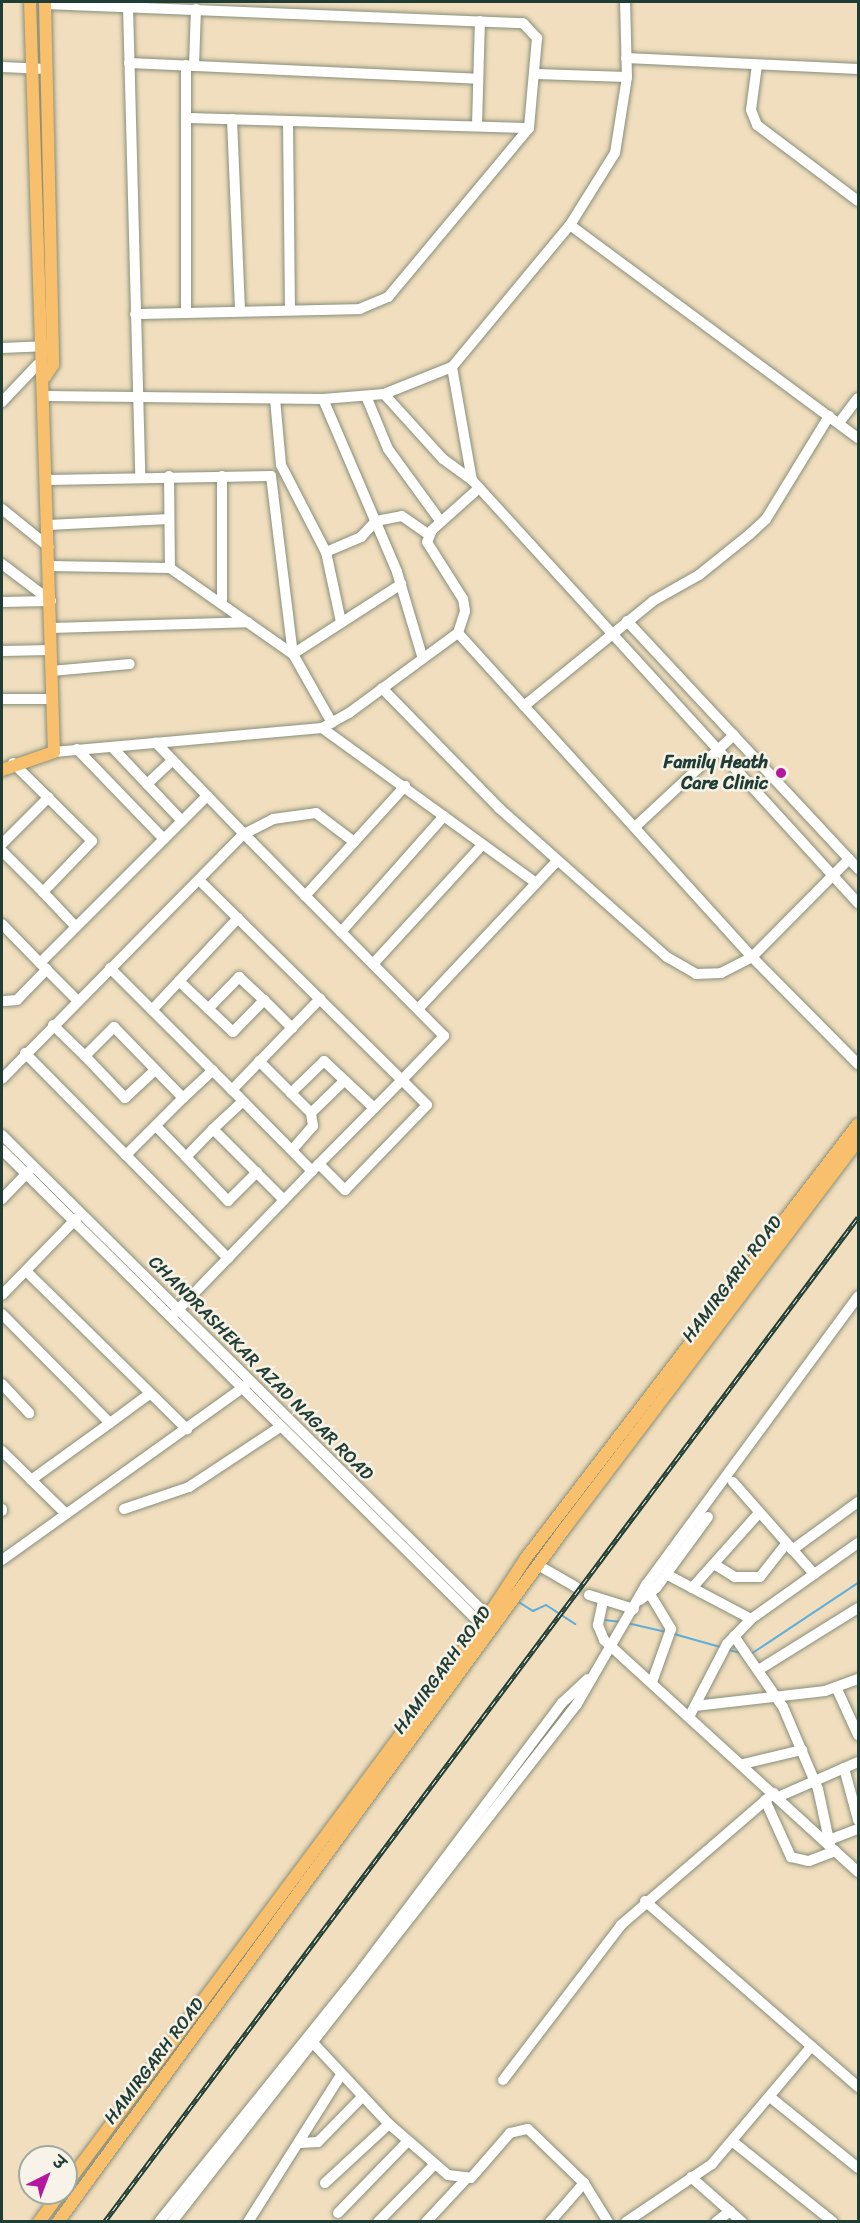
<!DOCTYPE html>
<html>
<head>
<meta charset="utf-8">
<style>
  body { margin:0 }
  #map { position:relative; width:860px; height:2223px; overflow:hidden; background:#f0debe; font-family:Sriracha,"Playpen Sans Deva",sans-serif }
  div>[style] { position:absolute }
  [style*='--x'] { left:calc(var(--x)*1px); top:calc(var(--y)*1px); width:calc(var(--w)*1px); rotate:calc(var(--a)*1deg) }
  .stream>* { height:2px; margin:-1px; padding:0 1px; transform-origin:1px; border-radius:1px; background:#5fadd9 }
  .roads { filter:drop-shadow(0 0 2px #888e79) drop-shadow(0 0 2px #888e79) }
  .minor>* { height:10px; margin:-5px; padding:0 5px; transform-origin:5px; border-radius:5px; background:#fff }
  .major>* { height:12px; margin:-6px; padding:0 6px; transform-origin:6px; border-radius:6px; background:#f8bf6c }
  .rail>* { height:4.5px; margin-top:-2.25px; transform-origin:0; background:repeating-linear-gradient(90deg,#f7f3e8 0 7px,#1f3d34 0 14px); box-sizing:border-box; border-block:2px solid #1f3d34 }
  .dots>* { width:16px; height:16px; translate:-50% -50%; box-sizing:border-box; border:3px solid #f7f3e8; border-radius:50% }
  span { translate:-50% -50%; white-space:nowrap; text-align:center; line-height:1.15; -webkit-text-stroke:5px #f7f3e8; paint-order:stroke }
  .poi-label { font-size:18px; color:#1f3d34; font-weight:700 }
  .right { translate:-100% -50%; text-align:right }
  .street-label { font-size:18px; color:#1f3d34 }
  .frame { position:absolute; inset:0; border:3px solid #1f3d34; pointer-events:none }
  .north { position:absolute; left:18px; top:2145px; width:60px; height:60px; box-sizing:border-box; background:#f7f3e8; border:2px solid #a1aaa0; border-radius:50%; rotate:42deg; font-size:16px; font-weight:700; line-height:24px; text-align:center; color:#1f3d34 }
  .north::after { content:''; display:block; margin:auto; width:21px; height:27px; background:#b5179e; clip-path:polygon(50% 0,100% 100%,50% 72%,0 100%) }
</style>
</head>
<body>
<div id="map">
  <div class="stream">
    <i style="--x:517;--y:1601;--w:19;--a:32"></i>
    <i style="--x:533;--y:1611;--w:14;--a:-25"></i>
    <i style="--x:546;--y:1605;--w:35;--a:33"></i>
    <i style="--x:604;--y:1620;--w:18;--a:6"></i>
    <i style="--x:627;--y:1623;--w:39;--a:13"></i>
    <i style="--x:674;--y:1634;--w:48;--a:15.8"></i>
    <i style="--x:729;--y:1650;--w:11;--a:15"></i>
    <i style="--x:751;--y:1654;--w:128;--a:-33.6"></i>
  </div>
  <div class="roads">
    <div class="minor">
      <i style="--x:45;--y:4;--w:478;--a:2.3"></i>
      <i style="--x:523;--y:23;--w:21;--a:47"></i>
      <i style="--x:537;--y:38;--w:90;--a:95.1"></i>
      <i style="--x:529;--y:128;--w:220;--a:129.8"></i>
      <i style="--x:388;--y:297;--w:30;--a:157"></i>
      <i style="--x:360;--y:309;--w:225;--a:178.7"></i>
      <i style="--x:128;--y:6;--w:470;--a:88.5"></i>
      <i style="--x:626;--y:58;--w:232;--a:2.7"></i>
      <i style="--x:129;--y:63;--w:349;--a:2.6"></i>
      <i style="--x:757;--y:65;--w:45;--a:97.6"></i>
      <i style="--x:751;--y:110;--w:16;--a:68"></i>
      <i style="--x:757;--y:125;--w:126;--a:37"></i>
      <i style="--x:194;--y:66;--w:57;--a:-88"></i>
      <i style="--x:2;--y:67;--w:44;--a:2.6"></i>
      <i style="--x:536;--y:74;--w:91;--a:1.9"></i>
      <i style="--x:186;--y:118;--w:343;--a:1.7"></i>
      <i style="--x:232;--y:119;--w:192;--a:87.6"></i>
      <i style="--x:288;--y:121;--w:189;--a:89.4"></i>
      <i style="--x:477;--y:126;--w:105;--a:-88.4"></i>
      <i style="--x:570;--y:225;--w:358;--a:36.5"></i>
      <i style="--x:186;--y:313;--w:248;--a:-90"></i>
      <i style="--x:2;--y:348;--w:47;--a:-2.4"></i>
      <i style="--x:452;--y:367;--w:115;--a:80"></i>
      <i style="--x:472;--y:480;--w:573;--a:47.62"></i>
      <i style="--x:384;--y:394;--w:88;--a:47.8"></i>
      <i style="--x:443;--y:459;--w:36;--a:36"></i>
      <i style="--x:45;--y:396;--w:278;--a:0.6"></i>
      <i style="--x:323;--y:399;--w:61;--a:-4.7"></i>
      <i style="--x:384;--y:394;--w:73;--a:-21.7"></i>
      <i style="--x:452;--y:367;--w:185;--a:-50.3"></i>
      <i style="--x:570;--y:225;--w:85;--a:-58"></i>
      <i style="--x:615;--y:153;--w:77;--a:-81"></i>
      <i style="--x:627;--y:77;--w:75;--a:-91.5"></i>
      <i style="--x:366;--y:396;--w:57;--a:67.5"></i>
      <i style="--x:388;--y:449;--w:90;--a:54"></i>
      <i style="--x:275;--y:399;--w:66;--a:84.8"></i>
      <i style="--x:281;--y:465;--w:98;--a:62.7"></i>
      <i style="--x:326;--y:552;--w:72;--a:77.9"></i>
      <i style="--x:323;--y:399;--w:188;--a:66.8"></i>
      <i style="--x:397;--y:572;--w:88;--a:73.4"></i>
      <i style="--x:2;--y:402;--w:52;--a:-46.5"></i>
      <i style="--x:839;--y:423;--w:31;--a:-53"></i>
      <i style="--x:169;--y:476;--w:92;--a:89.4"></i>
      <i style="--x:47;--y:480;--w:224;--a:-1"></i>
      <i style="--x:271;--y:476;--w:179;--a:83"></i>
      <i style="--x:293;--y:654;--w:129;--a:-32.9"></i>
      <i style="--x:2;--y:509;--w:60;--a:39"></i>
      <i style="--x:48;--y:525;--w:121;--a:-2.8"></i>
      <i style="--x:326;--y:552;--w:38;--a:-23"></i>
      <i style="--x:361;--y:537;--w:22;--a:-47"></i>
      <i style="--x:376;--y:521;--w:26;--a:-11"></i>
      <i style="--x:402;--y:516;--w:33;--a:35"></i>
      <i style="--x:2;--y:564;--w:61;--a:37.1"></i>
      <i style="--x:49;--y:566;--w:121;--a:0.9"></i>
      <i style="--x:170;--y:568;--w:150;--a:35"></i>
      <i style="--x:293;--y:654;--w:79;--a:60.5"></i>
      <i style="--x:2;--y:602;--w:49;--a:-1.2"></i>
      <i style="--x:222;--y:603;--w:127;--a:-90"></i>
      <i style="--x:627;--y:621;--w:339;--a:47"></i>
      <i style="--x:51;--y:628;--w:197;--a:-1.7"></i>
      <i style="--x:458;--y:633;--w:438;--a:47.8"></i>
      <i style="--x:752;--y:957;--w:151;--a:45.3"></i>
      <i style="--x:2;--y:651;--w:49;--a:-1.2"></i>
      <i style="--x:51;--y:671;--w:79;--a:-5.1"></i>
      <i style="--x:382;--y:688;--w:168;--a:45.7"></i>
      <i style="--x:499;--y:808;--w:225;--a:41.6"></i>
      <i style="--x:667;--y:957;--w:34;--a:30"></i>
      <i style="--x:696;--y:974;--w:25;--a:-2"></i>
      <i style="--x:721;--y:973;--w:35;--a:-27"></i>
      <i style="--x:752;--y:957;--w:138;--a:-45.3"></i>
      <i style="--x:2;--y:699;--w:50;--a:0"></i>
      <i style="--x:524;--y:706;--w:166;--a:-39.1"></i>
      <i style="--x:653;--y:601;--w:53;--a:-29.5"></i>
      <i style="--x:699;--y:575;--w:65;--a:-38.8"></i>
      <i style="--x:750;--y:534;--w:22;--a:-43"></i>
      <i style="--x:766;--y:519;--w:121;--a:-58.5"></i>
      <i style="--x:322;--y:728;--w:264;--a:35.9"></i>
      <i style="--x:112;--y:747;--w:102;--a:46.6"></i>
      <i style="--x:77;--y:749;--w:125;--a:46"></i>
      <i style="--x:164;--y:839;--w:175;--a:135"></i>
      <i style="--x:40;--y:963;--w:54;--a:45"></i>
      <i style="--x:54;--y:752;--w:269;--a:-5.1"></i>
      <i style="--x:322;--y:728;--w:31;--a:-29"></i>
      <i style="--x:349;--y:713;--w:135;--a:-36.3"></i>
      <i style="--x:458;--y:633;--w:23;--a:-72"></i>
      <i style="--x:465;--y:611;--w:12;--a:-99"></i>
      <i style="--x:463;--y:599;--w:67;--a:-122.3"></i>
      <i style="--x:427;--y:542;--w:13;--a:-67"></i>
      <i style="--x:432;--y:530;--w:63;--a:-41.8"></i>
      <i style="--x:13;--y:763;--w:111;--a:44.6"></i>
      <i style="--x:92;--y:841;--w:71;--a:133.9"></i>
      <i style="--x:43;--y:892;--w:48;--a:46.7"></i>
      <i style="--x:147;--y:784;--w:35;--a:-43"></i>
      <i style="--x:635;--y:827;--w:135;--a:-42.9"></i>
      <i style="--x:164;--y:839;--w:61;--a:-45"></i>
      <i style="--x:2;--y:844;--w:66;--a:-45"></i>
      <i style="--x:2;--y:851;--w:58;--a:45"></i>
      <i style="--x:199;--y:880;--w:285;--a:44.6"></i>
      <i style="--x:402;--y:1080;--w:61;--a:-46.3"></i>
      <i style="--x:444;--y:1036;--w:284;--a:-134.7"></i>
      <i style="--x:244;--y:834;--w:33;--a:-27"></i>
      <i style="--x:273;--y:819;--w:43;--a:-7.9"></i>
      <i style="--x:316;--y:813;--w:48;--a:37.3"></i>
      <i style="--x:305;--y:896;--w:149;--a:-47.7"></i>
      <i style="--x:2;--y:924;--w:54;--a:45.7"></i>
      <i style="--x:341;--y:932;--w:155;--a:-48.4"></i>
      <i style="--x:373;--y:964;--w:161;--a:-47.5"></i>
      <i style="--x:110;--y:968;--w:173;--a:45"></i>
      <i style="--x:179;--y:981;--w:74;--a:43.4"></i>
      <i style="--x:233;--y:1032;--w:45;--a:-45.9"></i>
      <i style="--x:264;--y:1000;--w:40;--a:45"></i>
      <i style="--x:5;--y:1001;--w:12;--a:-5"></i>
      <i style="--x:17;--y:1000;--w:43;--a:-45.9"></i>
      <i style="--x:208;--y:1009;--w:45;--a:-45.9"></i>
      <i style="--x:239;--y:977;--w:34;--a:43"></i>
      <i style="--x:418;--y:1009;--w:203;--a:-46.8"></i>
      <i style="--x:152;--y:1010;--w:126;--a:-46.9"></i>
      <i style="--x:53;--y:1025;--w:45;--a:44.1"></i>
      <i style="--x:85;--y:1056;--w:41;--a:-45"></i>
      <i style="--x:114;--y:1027;--w:99;--a:45.8"></i>
      <i style="--x:183;--y:1098;--w:81;--a:135"></i>
      <i style="--x:25;--y:1053;--w:289;--a:45.3"></i>
      <i style="--x:85;--y:1056;--w:58;--a:46.4"></i>
      <i style="--x:125;--y:1098;--w:41;--a:-43"></i>
      <i style="--x:259;--y:1061;--w:45;--a:45"></i>
      <i style="--x:291;--y:1093;--w:46;--a:-44.1"></i>
      <i style="--x:324;--y:1061;--w:69;--a:43.2"></i>
      <i style="--x:2;--y:1079;--w:344;--a:-45.4"></i>
      <i style="--x:244;--y:834;--w:127;--a:-134"></i>
      <i style="--x:291;--y:1093;--w:28;--a:45"></i>
      <i style="--x:311;--y:1113;--w:46;--a:-44.1"></i>
      <i style="--x:183;--y:1098;--w:41;--a:-43"></i>
      <i style="--x:156;--y:1126;--w:43;--a:45.9"></i>
      <i style="--x:186;--y:1157;--w:39;--a:-46"></i>
      <i style="--x:213;--y:1129;--w:100;--a:45"></i>
      <i style="--x:213;--y:1129;--w:41;--a:-43"></i>
      <i style="--x:2;--y:1135;--w:692;--a:44.71"></i>
      <i style="--x:2;--y:1150;--w:681;--a:44.7"></i>
      <i style="--x:292;--y:1150;--w:32;--a:-49"></i>
      <i style="--x:313;--y:1126;--w:13;--a:-99"></i>
      <i style="--x:186;--y:1157;--w:61;--a:46.3"></i>
      <i style="--x:228;--y:1201;--w:41;--a:-45"></i>
      <i style="--x:319;--y:1164;--w:37;--a:45"></i>
      <i style="--x:345;--y:1190;--w:118;--a:-46"></i>
      <i style="--x:427;--y:1105;--w:35;--a:-135"></i>
      <i style="--x:402;--y:1080;--w:128;--a:134.7"></i>
      <i style="--x:312;--y:1171;--w:114;--a:-134.6"></i>
      <i style="--x:232;--y:1090;--w:127;--a:-46"></i>
      <i style="--x:2;--y:1199;--w:39;--a:-46"></i>
      <i style="--x:26;--y:1271;--w:226;--a:44.5"></i>
      <i style="--x:2;--y:1295;--w:107;--a:-45.8"></i>
      <i style="--x:2;--y:1314;--w:153;--a:45.3"></i>
      <i style="--x:110;--y:1423;--w:47;--a:-36.4"></i>
      <i style="--x:173;--y:1315;--w:200;--a:-46"></i>
      <i style="--x:2;--y:1384;--w:40;--a:47"></i>
      <i style="--x:2;--y:1451;--w:90;--a:44.5"></i>
      <i style="--x:31;--y:1480;--w:97;--a:-35.8"></i>
      <i style="--x:733;--y:1482;--w:123;--a:48.6"></i>
      <i style="--x:2;--y:1509;--w:2;--a:90"></i>
      <i style="--x:124;--y:1509;--w:69;--a:-18.7"></i>
      <i style="--x:189;--y:1487;--w:109;--a:-33.4"></i>
      <i style="--x:792;--y:1550;--w:82;--a:-36"></i>
      <i style="--x:2;--y:1560;--w:299;--a:-35.6"></i>
      <i style="--x:714;--y:1564;--w:25;--a:32"></i>
      <i style="--x:735;--y:1577;--w:25;--a:0"></i>
      <i style="--x:760;--y:1577;--w:42;--a:-51.8"></i>
      <i style="--x:538;--y:1565;--w:44;--a:30.1"></i>
      <i style="--x:666;--y:1574;--w:96;--a:27.9"></i>
      <i style="--x:692;--y:1588;--w:101;--a:-48.2"></i>
      <i style="--x:650;--y:1594;--w:41;--a:59"></i>
      <i style="--x:671;--y:1629;--w:56;--a:109.7"></i>
      <i style="--x:589;--y:1595;--w:47;--a:17.3"></i>
      <i style="--x:640;--y:1600;--w:20;--a:-37"></i>
      <i style="--x:656;--y:1588;--w:88;--a:-53.8"></i>
      <i style="--x:603;--y:1601;--w:25;--a:102"></i>
      <i style="--x:598;--y:1625;--w:16;--a:68"></i>
      <i style="--x:604;--y:1640;--w:344;--a:42.4"></i>
      <i style="--x:734;--y:1636;--w:86;--a:55.4"></i>
      <i style="--x:783;--y:1707;--w:89;--a:66.9"></i>
      <i style="--x:818;--y:1789;--w:57;--a:77.9"></i>
      <i style="--x:760;--y:1669;--w:115;--a:-31.9"></i>
      <i style="--x:836;--y:1687;--w:53;--a:65.4"></i>
      <i style="--x:695;--y:1706;--w:131;--a:-6.6"></i>
      <i style="--x:825;--y:1691;--w:35;--a:-20"></i>
      <i style="--x:690;--y:1715;--w:80;--a:-62.5"></i>
      <i style="--x:727;--y:1644;--w:35;--a:-46"></i>
      <i style="--x:751;--y:1619;--w:131;--a:-35.4"></i>
      <i style="--x:743;--y:1764;--w:61;--a:-13.3"></i>
      <i style="--x:844;--y:1768;--w:54;--a:74.9"></i>
      <i style="--x:778;--y:1797;--w:87;--a:-23.6"></i>
      <i style="--x:765;--y:1800;--w:63;--a:65.5"></i>
      <i style="--x:791;--y:1857;--w:18;--a:13"></i>
      <i style="--x:809;--y:1861;--w:28;--a:-21"></i>
      <i style="--x:829;--y:1840;--w:31;--a:-21"></i>
      <i style="--x:645;--y:1901;--w:283;--a:41.1"></i>
      <i style="--x:315;--y:2045;--w:108;--a:46.9"></i>
      <i style="--x:389;--y:2124;--w:78;--a:40.8"></i>
      <i style="--x:448;--y:2175;--w:23;--a:7"></i>
      <i style="--x:471;--y:2178;--w:60;--a:-49.1"></i>
      <i style="--x:510;--y:2133;--w:18;--a:-13"></i>
      <i style="--x:528;--y:2129;--w:78;--a:44"></i>
      <i style="--x:584;--y:2183;--w:46;--a:58.4"></i>
      <i style="--x:503;--y:2080;--w:195;--a:-52.7"></i>
      <i style="--x:621;--y:1925;--w:202;--a:-40.8"></i>
      <i style="--x:770;--y:2097;--w:113;--a:38.9"></i>
      <i style="--x:732;--y:2141;--w:129;--a:38.7"></i>
      <i style="--x:300;--y:2143;--w:18;--a:-3"></i>
      <i style="--x:318;--y:2142;--w:63;--a:-45.6"></i>
      <i style="--x:691;--y:2177;--w:68;--a:41.4"></i>
      <i style="--x:325;--y:2183;--w:87;--a:-42.7"></i>
      <i style="--x:338;--y:2213;--w:100;--a:-45.8"></i>
      <i style="--x:159;--y:2222;--w:326;--a:-51.2"></i>
      <i style="--x:363;--y:1968;--w:331;--a:-53.1"></i>
      <i style="--x:562;--y:1703;--w:35;--a:-43"></i>
      <i style="--x:172;--y:2222;--w:658;--a:-51.98"></i>
      <i style="--x:577;--y:1704;--w:138;--a:-59.9"></i>
      <i style="--x:646;--y:1585;--w:358;--a:-53.7"></i>
      <i style="--x:248;--y:2222;--w:174;--a:-57.7"></i>
      <i style="--x:378;--y:2222;--w:81;--a:-45.5"></i>
      <i style="--x:426;--y:2222;--w:57;--a:-47.1"></i>
      <i style="--x:550;--y:2222;--w:52;--a:-48.9"></i>
      <i style="--x:626;--y:2222;--w:104;--a:-34"></i>
      <i style="--x:712;--y:2164;--w:153;--a:-49.8"></i>
      <i style="--x:716;--y:2222;--w:18;--a:-38"></i>
    </div>
    <div class="major">
      <i style="--x:45;--y:2;--w:363;--a:88.7"></i>
      <i style="--x:53;--y:365;--w:14;--a:124"></i>
      <i style="--x:2;--y:770;--w:55;--a:-19.1"></i>
      <i style="--x:54;--y:752;--w:750;--a:-91.83"></i>
      <i style="--x:66;--y:2185;--w:698;--a:-53.39"></i>
      <i style="--x:482;--y:1625;--w:80;--a:-56.7"></i>
      <i style="--x:526;--y:1558;--w:546;--a:-52.58"></i>
      <i style="--x:39;--y:2222;--w:36;--a:-54"></i>
      <i style="--x:58;--y:2222;--w:859;--a:-53.85"></i>
      <i style="--x:565;--y:1528;--w:485;--a:-52.9"></i>
    </div>
  </div>
  <div class="rail">
    <i style="--x:104;--y:2222;--w:1256;--a:-53.12"></i>
  </div>
  <div class="dots">
    <i style="left:781px;top:773px;background:#b5179e"></i>
  </div>
  <div class="poi-label">
    <span class="right" style="left:768px;top:773px">Family Heath<br>Care Clinic</span>
  </div>
  <div class="street-label">
    <span style="left:732px;top:1279px;rotate:-53deg">HAMIRGARH ROAD</span>
    <span style="left:261px;top:1368px;rotate:45deg">CHANDRASHEKAR AZAD NAGAR ROAD</span>
    <span style="left:442px;top:1670px;rotate:-54deg">HAMIRGARH ROAD</span>
    <span style="left:154px;top:2061px;rotate:-53deg">HAMIRGARH ROAD</span>
  </div>
  <div class="frame"></div>
  <div class="north">उ</div>
</div>
</body>
</html>
